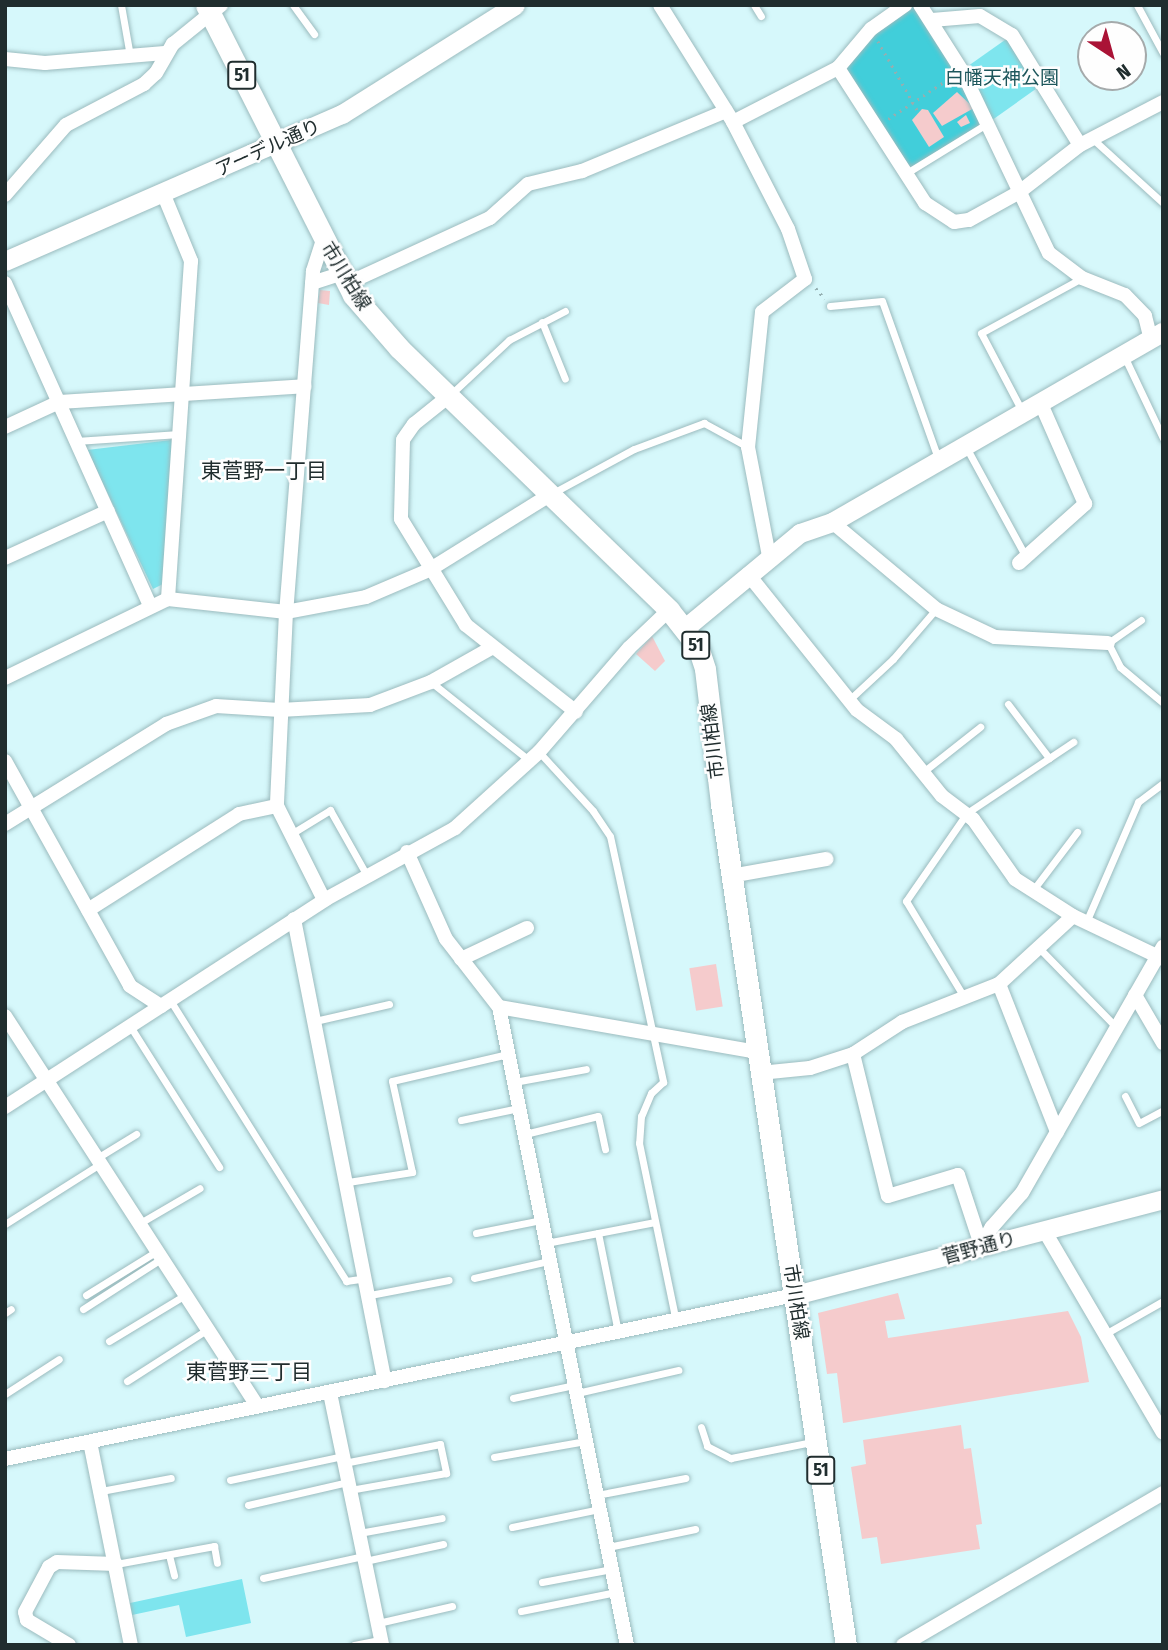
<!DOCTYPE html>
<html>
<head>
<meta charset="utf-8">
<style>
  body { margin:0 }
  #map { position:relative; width:1168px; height:1650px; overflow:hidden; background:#d6f8fb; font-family:"Fira Sans Condensed","Noto Sans JP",sans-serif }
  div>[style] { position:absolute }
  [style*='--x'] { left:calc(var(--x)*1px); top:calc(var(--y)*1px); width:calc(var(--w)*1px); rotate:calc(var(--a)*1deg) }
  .green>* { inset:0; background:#7ee5ee }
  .forest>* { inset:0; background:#41ceda }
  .building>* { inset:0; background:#f5cbcc; transform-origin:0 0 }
  .path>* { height:2.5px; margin-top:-1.25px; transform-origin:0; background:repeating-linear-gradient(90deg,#94afb1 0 2px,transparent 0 7px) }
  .roads { filter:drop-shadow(0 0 2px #9bbbbe) drop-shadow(0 0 2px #9bbbbe) }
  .lane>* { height:7px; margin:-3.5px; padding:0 3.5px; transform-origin:3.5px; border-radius:3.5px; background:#fff }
  .street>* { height:14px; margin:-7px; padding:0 7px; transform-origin:7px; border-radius:7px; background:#fff }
  .secondary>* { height:19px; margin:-9.5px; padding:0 9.5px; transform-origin:9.5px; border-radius:9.5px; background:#fff }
  .primary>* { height:21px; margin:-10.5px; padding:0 10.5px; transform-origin:10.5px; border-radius:10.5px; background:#fff }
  span { translate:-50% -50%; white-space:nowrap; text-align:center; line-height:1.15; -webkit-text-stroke:5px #fefefe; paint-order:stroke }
  .shield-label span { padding:2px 5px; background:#fefefe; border:2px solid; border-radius:5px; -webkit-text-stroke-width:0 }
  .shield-label { font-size:18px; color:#202d2e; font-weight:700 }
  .park-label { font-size:19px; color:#1e575c }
  .street-label { font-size:19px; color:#202d2e }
  .neighbourhood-label { font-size:21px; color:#202d2e }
  .frame { position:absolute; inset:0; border:7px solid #202d2e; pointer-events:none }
  .north { position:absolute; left:1077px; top:21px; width:70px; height:70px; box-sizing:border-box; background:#fefefe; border:2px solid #a5aaab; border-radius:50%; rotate:144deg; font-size:19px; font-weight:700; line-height:28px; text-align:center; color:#202d2e }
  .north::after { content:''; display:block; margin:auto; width:24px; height:32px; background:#aa1336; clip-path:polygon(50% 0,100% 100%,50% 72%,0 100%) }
</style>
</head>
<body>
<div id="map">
  <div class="green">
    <i style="clip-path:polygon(1012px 35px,1040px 86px,988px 123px,961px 71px)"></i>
    <i style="clip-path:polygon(171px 440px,175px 445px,165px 583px,153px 589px,87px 450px)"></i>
    <i style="clip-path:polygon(242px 1579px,251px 1623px,186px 1637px,179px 1605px,132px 1615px,130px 1603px)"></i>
  </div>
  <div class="forest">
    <i style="clip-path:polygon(905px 5px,920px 5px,988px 123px,905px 174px,838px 68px)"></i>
  </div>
  <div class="building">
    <i style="clip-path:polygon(957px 92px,974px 108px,942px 126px,933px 113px)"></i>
    <i style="clip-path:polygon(922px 109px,928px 110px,944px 137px,929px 147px,912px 120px)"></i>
    <i style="clip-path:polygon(966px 115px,970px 123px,961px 127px,957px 122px)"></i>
    <i style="clip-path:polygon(320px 290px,330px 291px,329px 305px,318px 303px)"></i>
    <i style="clip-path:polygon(652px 636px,665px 661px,655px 671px,636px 654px)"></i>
    <i style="left:716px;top:964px;width:43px;height:27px;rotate:81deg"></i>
    <i style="clip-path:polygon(898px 1293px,905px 1319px,885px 1321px,888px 1338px,1068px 1311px,1081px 1337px,1089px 1382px,843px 1423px,837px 1373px,827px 1374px,818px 1313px)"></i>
    <i style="clip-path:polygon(961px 1425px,964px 1449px,971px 1448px,982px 1524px,976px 1525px,980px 1549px,881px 1564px,877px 1537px,862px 1539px,851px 1467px,866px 1464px,863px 1440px)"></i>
  </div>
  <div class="path">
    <i style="--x:878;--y:41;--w:81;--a:60.3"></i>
    <i style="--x:888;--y:119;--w:74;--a:-33.5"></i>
    <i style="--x:816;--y:288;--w:14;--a:51"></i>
  </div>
  <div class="roads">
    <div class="lane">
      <i style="--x:121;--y:5;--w:52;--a:80"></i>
      <i style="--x:293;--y:5;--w:36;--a:54"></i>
      <i style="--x:754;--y:5;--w:13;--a:58"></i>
      <i style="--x:1137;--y:5;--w:55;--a:61.6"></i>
      <i style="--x:1095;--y:141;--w:92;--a:42.4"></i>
      <i style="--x:905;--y:174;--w:97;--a:-31.6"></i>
      <i style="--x:830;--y:306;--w:52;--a:-5.5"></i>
      <i style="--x:882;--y:301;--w:167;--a:70.4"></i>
      <i style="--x:542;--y:322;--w:61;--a:68"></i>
      <i style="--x:1125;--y:358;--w:89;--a:64.6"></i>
      <i style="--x:450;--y:395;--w:81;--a:-43"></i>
      <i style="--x:509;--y:340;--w:63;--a:-27.4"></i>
      <i style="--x:1022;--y:411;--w:88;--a:-117.7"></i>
      <i style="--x:981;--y:333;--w:115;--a:-28.6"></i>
      <i style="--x:76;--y:441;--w:103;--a:-3.9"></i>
      <i style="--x:966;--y:447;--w:125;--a:61.4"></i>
      <i style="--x:551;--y:494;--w:94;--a:-28.5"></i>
      <i style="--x:634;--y:449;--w:75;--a:-20.4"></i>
      <i style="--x:704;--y:423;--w:50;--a:28.6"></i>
      <i style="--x:1141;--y:620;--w:40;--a:145.1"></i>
      <i style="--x:1108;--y:643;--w:27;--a:63"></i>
      <i style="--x:1120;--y:667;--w:56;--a:39.9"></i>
      <i style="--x:431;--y:682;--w:127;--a:38.6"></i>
      <i style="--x:849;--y:700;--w:60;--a:-43"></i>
      <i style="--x:893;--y:659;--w:66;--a:-49.3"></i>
      <i style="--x:1008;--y:704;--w:68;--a:52.8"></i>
      <i style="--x:539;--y:752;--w:80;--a:47.5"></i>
      <i style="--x:593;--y:811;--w:30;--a:56"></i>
      <i style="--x:610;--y:836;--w:252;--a:77.8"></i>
      <i style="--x:663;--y:1082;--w:16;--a:137"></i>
      <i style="--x:651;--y:1093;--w:25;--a:113"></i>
      <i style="--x:641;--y:1116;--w:27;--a:94"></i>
      <i style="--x:639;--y:1143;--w:182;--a:78.3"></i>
      <i style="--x:923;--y:772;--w:73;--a:-38.3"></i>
      <i style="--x:291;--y:834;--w:46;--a:-31.6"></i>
      <i style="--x:330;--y:810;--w:73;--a:60.6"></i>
      <i style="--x:1033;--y:890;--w:73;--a:-52.8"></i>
      <i style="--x:1087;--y:920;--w:129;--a:-66.6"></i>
      <i style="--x:1138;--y:802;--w:31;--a:-37"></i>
      <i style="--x:1039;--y:948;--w:110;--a:45.7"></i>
      <i style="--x:964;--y:997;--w:112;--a:-121.1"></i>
      <i style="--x:906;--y:901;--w:107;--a:-55.3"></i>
      <i style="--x:967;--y:813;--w:128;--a:-33.8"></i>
      <i style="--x:170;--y:1000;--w:332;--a:57.9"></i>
      <i style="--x:346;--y:1281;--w:21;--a:-8"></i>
      <i style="--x:315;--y:1021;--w:76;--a:-12.9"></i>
      <i style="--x:130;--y:1026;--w:167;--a:57.7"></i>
      <i style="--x:514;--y:1082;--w:73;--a:-10.2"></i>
      <i style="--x:1125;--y:1096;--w:30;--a:63"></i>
      <i style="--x:1139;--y:1123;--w:27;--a:-28"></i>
      <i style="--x:461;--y:1120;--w:59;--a:-11.7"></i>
      <i style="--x:525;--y:1134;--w:75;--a:-13.9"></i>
      <i style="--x:598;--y:1116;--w:34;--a:78"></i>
      <i style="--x:97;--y:1158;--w:46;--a:-31.6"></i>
      <i style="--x:348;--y:1182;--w:65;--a:-8.9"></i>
      <i style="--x:412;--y:1172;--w:93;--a:-102.4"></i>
      <i style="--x:392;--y:1081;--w:119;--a:-13.1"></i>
      <i style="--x:140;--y:1223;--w:69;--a:-30.3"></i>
      <i style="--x:5;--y:1224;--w:112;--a:-32.3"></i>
      <i style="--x:476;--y:1233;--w:66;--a:-11.3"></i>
      <i style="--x:598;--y:1233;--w:101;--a:78.6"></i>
      <i style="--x:546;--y:1243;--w:111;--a:-10.9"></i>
      <i style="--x:474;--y:1278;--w:77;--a:-12.8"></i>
      <i style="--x:86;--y:1295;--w:84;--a:-31.8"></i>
      <i style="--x:370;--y:1295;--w:80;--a:-10.8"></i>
      <i style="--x:83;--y:1309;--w:93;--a:-32.7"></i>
      <i style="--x:5;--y:1313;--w:7;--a:-34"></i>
      <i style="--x:1105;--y:1334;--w:67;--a:-29.6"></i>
      <i style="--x:109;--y:1341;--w:89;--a:-31.2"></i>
      <i style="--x:127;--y:1381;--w:96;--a:-32.7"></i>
      <i style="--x:577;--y:1393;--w:104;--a:-12.8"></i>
      <i style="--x:5;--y:1394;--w:64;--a:-32.9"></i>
      <i style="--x:513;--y:1398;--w:62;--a:-12"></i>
      <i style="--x:701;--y:1427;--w:20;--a:72"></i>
      <i style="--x:707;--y:1446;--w:27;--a:27"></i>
      <i style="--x:731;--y:1458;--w:83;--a:-11.2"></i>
      <i style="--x:494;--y:1457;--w:93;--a:-9.9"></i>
      <i style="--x:344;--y:1463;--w:98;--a:-11.2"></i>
      <i style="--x:440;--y:1444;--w:30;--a:78"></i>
      <i style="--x:446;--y:1473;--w:97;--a:170"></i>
      <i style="--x:230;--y:1480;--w:116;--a:-12"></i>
      <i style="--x:101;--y:1491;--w:71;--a:-10.5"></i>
      <i style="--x:597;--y:1495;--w:90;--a:-10.9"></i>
      <i style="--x:248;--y:1505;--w:103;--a:-13"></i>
      <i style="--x:512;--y:1527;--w:90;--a:-11.6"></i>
      <i style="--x:359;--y:1533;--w:84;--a:-10.2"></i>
      <i style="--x:608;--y:1547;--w:89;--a:-11.7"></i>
      <i style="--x:169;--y:1555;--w:21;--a:76"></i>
      <i style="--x:365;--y:1561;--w:80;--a:-12.3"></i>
      <i style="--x:116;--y:1564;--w:100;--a:-10.4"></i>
      <i style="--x:214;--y:1546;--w:17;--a:80"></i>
      <i style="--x:263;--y:1578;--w:102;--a:-12.4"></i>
      <i style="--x:542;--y:1582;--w:71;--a:-10.5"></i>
      <i style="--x:521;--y:1611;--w:97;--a:-11.3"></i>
      <i style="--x:378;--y:1623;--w:76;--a:-12.9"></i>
      <i style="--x:354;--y:1645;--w:26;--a:-11"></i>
    </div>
    <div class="street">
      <i style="--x:660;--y:5;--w:138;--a:58"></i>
      <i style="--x:733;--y:122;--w:120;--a:62.8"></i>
      <i style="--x:788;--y:229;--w:53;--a:71.2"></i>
      <i style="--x:805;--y:279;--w:54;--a:142.5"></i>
      <i style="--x:762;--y:312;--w:136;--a:95.9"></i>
      <i style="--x:748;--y:447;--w:111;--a:79.1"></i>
      <i style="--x:920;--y:5;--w:78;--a:57.5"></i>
      <i style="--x:962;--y:71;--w:202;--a:64.5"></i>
      <i style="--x:1049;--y:253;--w:41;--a:37.1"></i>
      <i style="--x:1082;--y:278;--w:46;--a:21.6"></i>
      <i style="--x:1125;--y:295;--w:29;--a:46"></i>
      <i style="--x:1145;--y:316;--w:25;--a:76"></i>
      <i style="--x:932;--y:20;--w:48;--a:-4.8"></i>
      <i style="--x:980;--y:16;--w:37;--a:31"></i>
      <i style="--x:1012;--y:35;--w:129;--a:58.3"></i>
      <i style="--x:5;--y:59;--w:40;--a:5.7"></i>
      <i style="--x:45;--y:63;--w:120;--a:-4.8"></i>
      <i style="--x:838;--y:68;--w:161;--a:57.2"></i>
      <i style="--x:925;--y:203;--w:35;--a:33"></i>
      <i style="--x:954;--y:222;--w:15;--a:-8"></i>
      <i style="--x:969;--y:220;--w:56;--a:-28.9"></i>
      <i style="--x:1018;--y:193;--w:78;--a:-37.7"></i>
      <i style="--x:1080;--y:145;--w:93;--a:-27.4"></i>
      <i style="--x:733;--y:122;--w:118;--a:-27.2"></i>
      <i style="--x:838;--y:68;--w:51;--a:-49.8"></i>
      <i style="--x:871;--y:29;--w:42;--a:-35.2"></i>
      <i style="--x:163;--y:193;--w:74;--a:67.6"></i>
      <i style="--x:191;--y:261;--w:339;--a:93.9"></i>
      <i style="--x:5;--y:195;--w:93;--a:-48.9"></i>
      <i style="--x:66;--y:125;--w:88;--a:-27.7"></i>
      <i style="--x:144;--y:84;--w:16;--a:-43"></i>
      <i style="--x:156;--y:73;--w:34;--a:-60"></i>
      <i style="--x:173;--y:44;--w:62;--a:-39.1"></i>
      <i style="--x:323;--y:240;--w:33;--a:108"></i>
      <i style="--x:313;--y:271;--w:342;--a:94.5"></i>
      <i style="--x:286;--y:612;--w:194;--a:92.7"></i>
      <i style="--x:277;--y:806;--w:105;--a:63.4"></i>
      <i style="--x:5;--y:283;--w:353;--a:65.8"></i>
      <i style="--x:312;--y:283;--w:29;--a:-18"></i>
      <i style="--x:346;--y:284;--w:158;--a:-24.6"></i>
      <i style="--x:490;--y:218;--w:51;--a:-41.8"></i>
      <i style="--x:528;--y:184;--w:56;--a:-13.5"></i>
      <i style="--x:582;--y:171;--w:156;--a:-22.6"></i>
      <i style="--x:449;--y:396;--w:45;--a:141.3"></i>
      <i style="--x:414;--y:424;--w:19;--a:125"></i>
      <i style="--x:403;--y:440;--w:79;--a:91.5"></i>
      <i style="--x:401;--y:519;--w:124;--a:58.5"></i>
      <i style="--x:466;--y:625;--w:140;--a:38.3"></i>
      <i style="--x:5;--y:427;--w:60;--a:-24.8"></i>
      <i style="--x:59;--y:402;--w:246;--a:-3.7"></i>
      <i style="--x:832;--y:522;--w:136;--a:39.9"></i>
      <i style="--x:936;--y:609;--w:65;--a:25.4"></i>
      <i style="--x:995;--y:637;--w:113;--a:3"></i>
      <i style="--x:5;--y:558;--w:113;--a:-24.5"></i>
      <i style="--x:1019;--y:563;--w:89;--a:-41.8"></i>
      <i style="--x:1085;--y:504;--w:109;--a:-113.7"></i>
      <i style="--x:748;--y:574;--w:174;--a:51.3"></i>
      <i style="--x:857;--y:710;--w:49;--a:36.6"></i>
      <i style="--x:896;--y:739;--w:73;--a:51.1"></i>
      <i style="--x:942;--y:796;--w:39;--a:37"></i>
      <i style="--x:973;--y:819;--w:73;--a:55"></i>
      <i style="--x:1015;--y:879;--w:69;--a:32.5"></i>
      <i style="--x:1073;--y:916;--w:100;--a:25.5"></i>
      <i style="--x:5;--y:678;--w:181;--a:-25.9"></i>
      <i style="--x:168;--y:599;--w:119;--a:6.3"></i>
      <i style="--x:286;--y:612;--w:81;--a:-10.6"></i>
      <i style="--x:366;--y:597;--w:69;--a:-23.2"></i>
      <i style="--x:429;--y:570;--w:144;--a:-31.9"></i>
      <i style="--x:5;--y:761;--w:257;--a:60.9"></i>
      <i style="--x:130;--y:986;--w:37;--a:33"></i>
      <i style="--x:5;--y:824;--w:190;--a:-31.8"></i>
      <i style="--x:166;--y:724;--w:53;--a:-19.8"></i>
      <i style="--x:216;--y:706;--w:64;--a:3.6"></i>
      <i style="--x:280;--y:710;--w:90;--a:-3.2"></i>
      <i style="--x:370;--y:705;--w:65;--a:-20.7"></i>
      <i style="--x:431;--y:682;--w:69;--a:-29.5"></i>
      <i style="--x:407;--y:852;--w:95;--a:65.9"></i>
      <i style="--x:446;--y:939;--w:86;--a:52.1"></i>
      <i style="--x:499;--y:1007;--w:651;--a:78.66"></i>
      <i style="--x:731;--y:876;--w:97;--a:-10.1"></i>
      <i style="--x:88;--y:910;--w:179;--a:-32.4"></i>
      <i style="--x:239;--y:814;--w:39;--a:-12"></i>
      <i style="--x:294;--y:919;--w:471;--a:78.9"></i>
      <i style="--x:461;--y:959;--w:73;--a:-25.2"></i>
      <i style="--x:999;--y:984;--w:159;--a:68.6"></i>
      <i style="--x:1135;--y:995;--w:56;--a:59.7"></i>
      <i style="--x:499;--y:1007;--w:263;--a:9.9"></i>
      <i style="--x:5;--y:1016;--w:464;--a:57.1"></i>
      <i style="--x:853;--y:1054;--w:146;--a:76.2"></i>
      <i style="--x:888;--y:1196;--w:73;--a:-16.7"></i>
      <i style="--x:958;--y:1175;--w:74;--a:71.8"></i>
      <i style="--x:760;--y:1073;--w:50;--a:-5.7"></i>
      <i style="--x:810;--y:1068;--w:45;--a:-18"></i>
      <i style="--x:853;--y:1054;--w:59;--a:-33.1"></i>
      <i style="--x:902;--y:1022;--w:104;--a:-21.4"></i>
      <i style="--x:999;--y:984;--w:100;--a:-42.6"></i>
      <i style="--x:5;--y:1107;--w:382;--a:-32.9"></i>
      <i style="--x:326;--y:899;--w:147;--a:-28.8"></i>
      <i style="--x:455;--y:828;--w:113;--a:-42.1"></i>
      <i style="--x:539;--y:752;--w:138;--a:-49.1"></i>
      <i style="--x:629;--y:648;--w:55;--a:-43.5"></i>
      <i style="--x:1044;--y:1230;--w:235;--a:59.6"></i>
      <i style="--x:979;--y:1250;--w:26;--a:-61"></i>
      <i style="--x:992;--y:1227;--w:45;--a:-48.6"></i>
      <i style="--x:1022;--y:1193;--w:284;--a:-60.2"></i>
      <i style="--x:330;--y:1393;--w:257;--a:78.3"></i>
      <i style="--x:90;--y:1442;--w:207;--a:78.6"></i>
      <i style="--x:5;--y:1459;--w:807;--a:-11.73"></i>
      <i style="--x:69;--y:1645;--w:49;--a:-149.2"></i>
      <i style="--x:27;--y:1620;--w:8;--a:-104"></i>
      <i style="--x:25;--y:1612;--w:51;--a:-61.9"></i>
      <i style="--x:49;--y:1567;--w:9;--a:-32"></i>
      <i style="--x:57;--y:1562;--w:59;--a:1.9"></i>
      <i style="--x:903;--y:1645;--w:301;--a:-30.3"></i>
    </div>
    <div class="secondary">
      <i style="--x:5;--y:261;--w:368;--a:-23.6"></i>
      <i style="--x:342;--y:114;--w:204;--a:-32.2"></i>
      <i style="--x:685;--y:628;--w:149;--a:-39.6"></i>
      <i style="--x:800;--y:533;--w:34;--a:-19"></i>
      <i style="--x:832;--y:522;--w:382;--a:-29.9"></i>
      <i style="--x:795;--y:1295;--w:380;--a:-14.6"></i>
    </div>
    <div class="primary">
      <i style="--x:206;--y:5;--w:325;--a:63.1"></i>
      <i style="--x:353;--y:295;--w:70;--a:49"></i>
      <i style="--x:399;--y:348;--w:376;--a:44.1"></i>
      <i style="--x:669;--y:610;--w:47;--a:51.9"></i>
      <i style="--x:698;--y:647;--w:23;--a:72"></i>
      <i style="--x:705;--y:669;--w:136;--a:83.2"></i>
      <i style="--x:721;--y:804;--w:850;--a:81.55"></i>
    </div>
  </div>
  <div class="shield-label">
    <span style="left:242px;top:75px">51</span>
    <span style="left:696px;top:645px">51</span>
    <span style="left:821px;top:1470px">51</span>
  </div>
  <div class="park-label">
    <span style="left:1002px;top:78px">白幡天神公園</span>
  </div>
  <div class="street-label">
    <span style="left:268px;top:148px;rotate:-24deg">アーデル通り</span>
    <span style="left:346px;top:276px;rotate:58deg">市川柏線</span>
    <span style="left:713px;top:741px;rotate:-97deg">市川柏線</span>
    <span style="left:979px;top:1248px;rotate:-15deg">菅野通り</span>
    <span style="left:796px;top:1302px;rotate:81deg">市川柏線</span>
  </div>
  <div class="neighbourhood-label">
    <span style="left:264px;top:471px">東菅野一丁目</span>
    <span style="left:249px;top:1372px">東菅野三丁目</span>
  </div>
  <div class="frame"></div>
  <div class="north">N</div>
</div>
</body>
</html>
